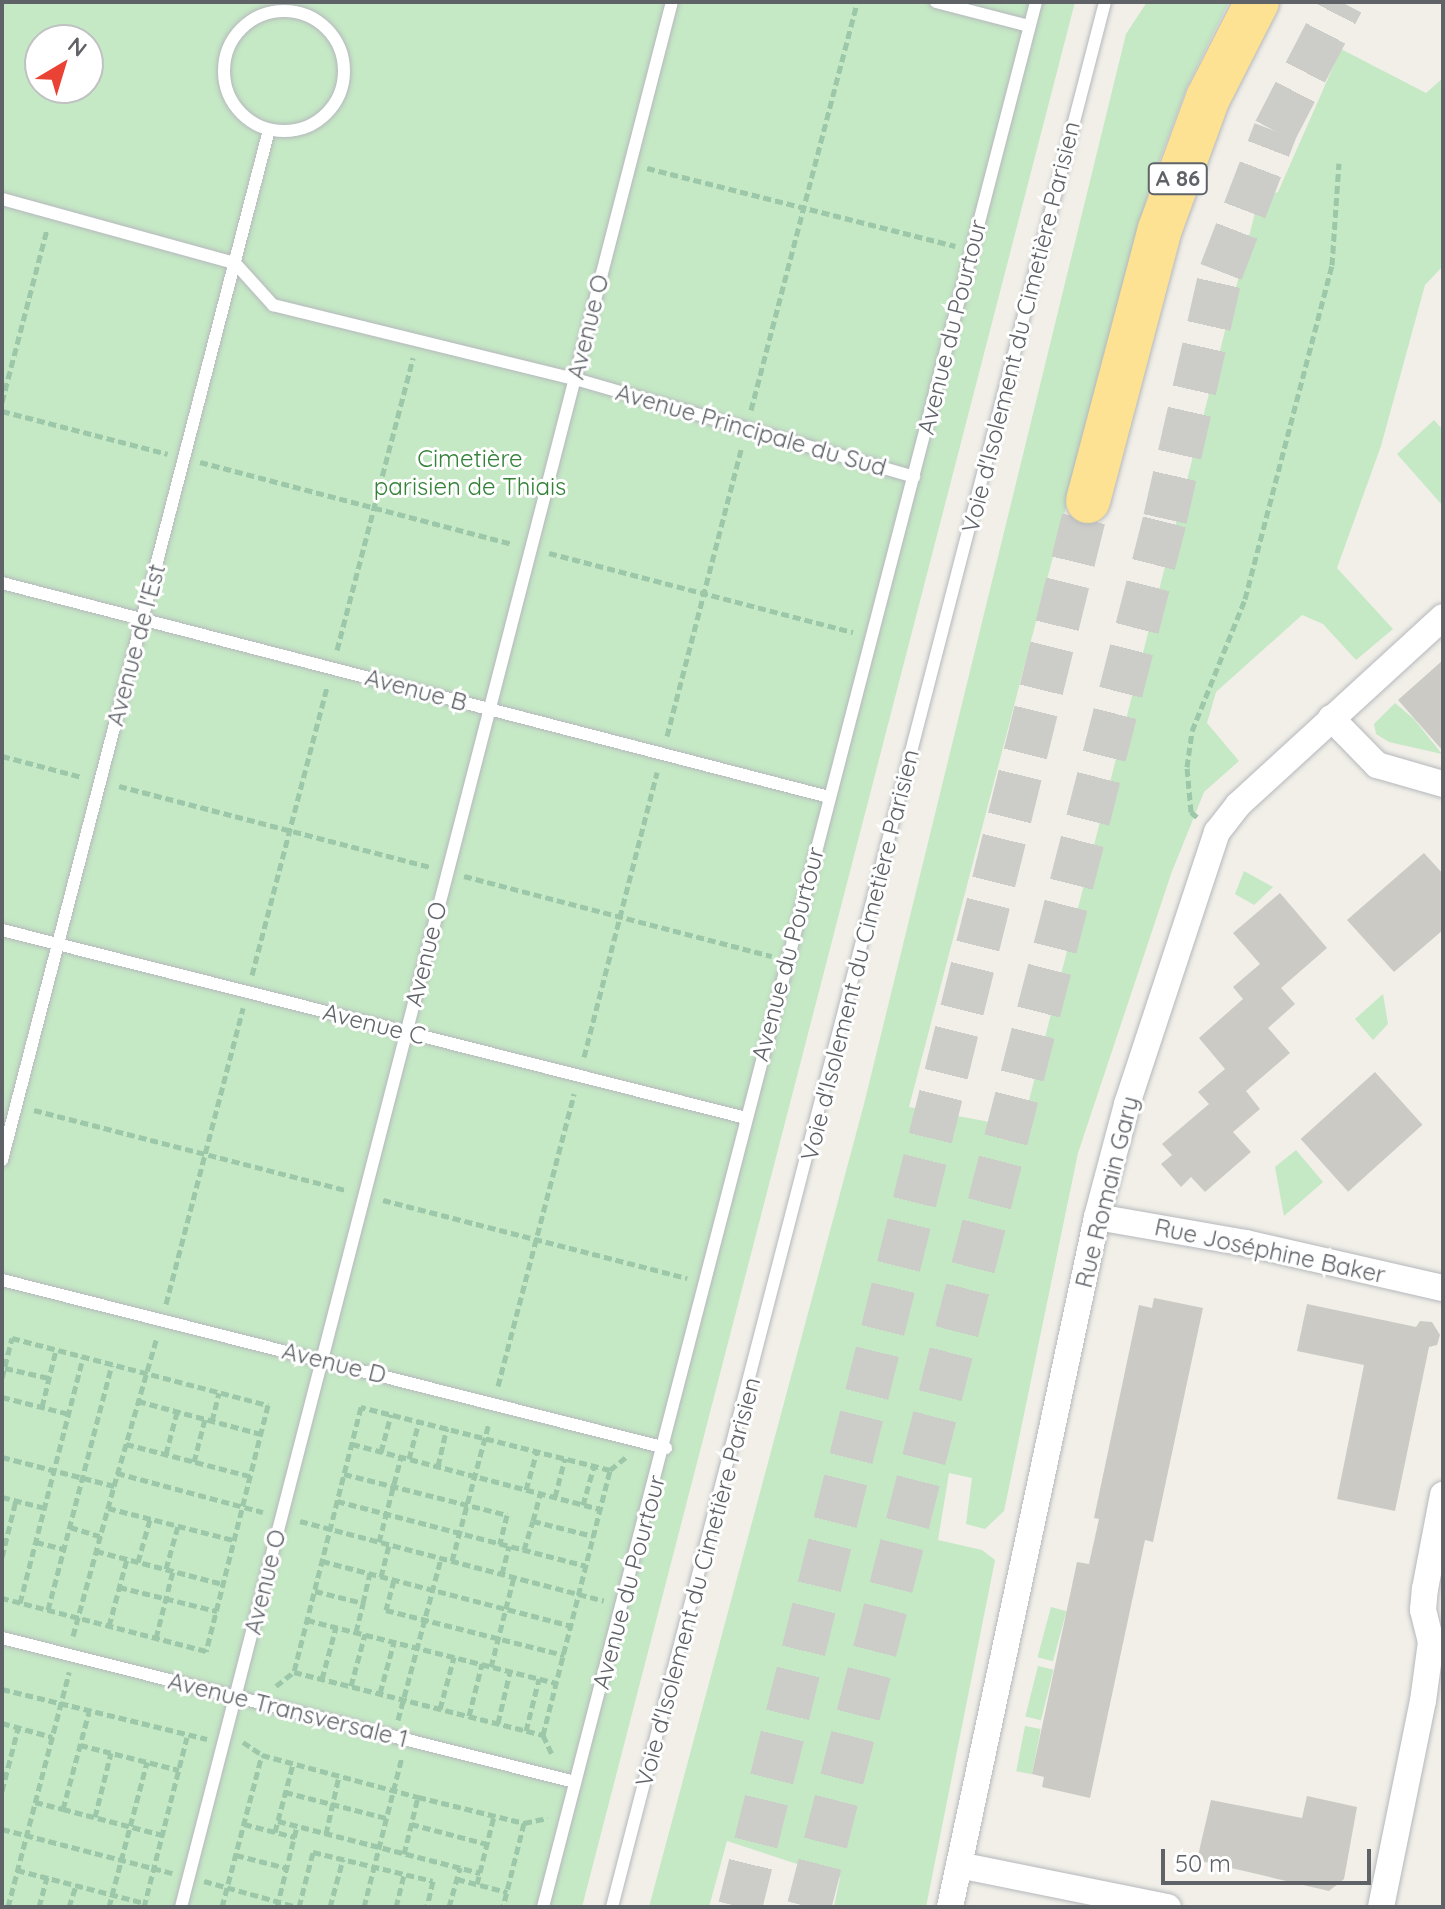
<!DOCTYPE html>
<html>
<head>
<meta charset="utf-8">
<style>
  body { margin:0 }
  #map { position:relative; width:1445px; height:1909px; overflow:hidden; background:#f1efe8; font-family:Quicksand,sans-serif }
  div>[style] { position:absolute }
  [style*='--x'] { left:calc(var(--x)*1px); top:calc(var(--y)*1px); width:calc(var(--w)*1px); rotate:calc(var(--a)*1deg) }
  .green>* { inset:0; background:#c5e8c5; transform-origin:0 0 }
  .building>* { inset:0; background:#cccac5; transform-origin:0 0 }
  .motorway-tunnel>* { height:44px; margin-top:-22px; transform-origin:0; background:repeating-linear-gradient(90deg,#ccccc8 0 44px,transparent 0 66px) }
  .path>* { height:5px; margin-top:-2.5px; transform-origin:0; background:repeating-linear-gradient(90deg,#9cc7a9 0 8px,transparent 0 12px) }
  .roads { filter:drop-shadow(0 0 2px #b5b8bc) drop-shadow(0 0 2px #b5b8bc) }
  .service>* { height:12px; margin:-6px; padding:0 6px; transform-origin:6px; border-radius:6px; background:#fff }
  .service>.ring { margin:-6px; padding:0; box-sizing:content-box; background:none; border:12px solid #fff; border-radius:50% }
  .minor>* { height:26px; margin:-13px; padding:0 13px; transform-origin:13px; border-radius:13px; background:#fff }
  .motorway>* { height:44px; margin:-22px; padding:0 22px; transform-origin:22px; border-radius:22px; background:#fde293 }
  span { translate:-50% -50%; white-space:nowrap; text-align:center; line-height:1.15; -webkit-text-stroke:6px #fff; paint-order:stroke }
  .shield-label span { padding:2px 6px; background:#fff; border:2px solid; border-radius:6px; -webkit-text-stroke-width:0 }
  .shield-label { font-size:22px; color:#5f6368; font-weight:700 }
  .street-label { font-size:24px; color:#5f6368 }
  .park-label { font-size:24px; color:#348238 }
  .frame { position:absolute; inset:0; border:4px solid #5f6368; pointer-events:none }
  .north { position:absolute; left:24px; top:24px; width:80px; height:80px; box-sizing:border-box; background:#fff; border:2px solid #bfc1c3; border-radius:50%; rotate:38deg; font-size:22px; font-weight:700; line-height:32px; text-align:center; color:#5f6368 }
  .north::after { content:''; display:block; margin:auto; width:28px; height:36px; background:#ea4335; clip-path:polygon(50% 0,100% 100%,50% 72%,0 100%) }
  .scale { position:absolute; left:1161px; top:1849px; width:210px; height:36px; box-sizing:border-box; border:4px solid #5f6368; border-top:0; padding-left:10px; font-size:24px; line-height:28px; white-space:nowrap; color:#5f6368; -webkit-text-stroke:6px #fff; paint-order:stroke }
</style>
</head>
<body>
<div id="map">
  <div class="green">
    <i style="clip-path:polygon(evenodd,2px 2px,1075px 2px,582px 1907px,2px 1907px,2px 2px,40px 40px,88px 40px,88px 88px,40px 88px,40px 40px)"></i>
    <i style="clip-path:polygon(1147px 2px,1229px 2px,1187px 87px,1150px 186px,909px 1107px,1022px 1128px,1255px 213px,1264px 196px,1278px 192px,1341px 49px,1426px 93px,1443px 78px,1443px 266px,1425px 285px,1381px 446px,1337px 568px,1393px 629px,1356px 660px,1323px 624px,1302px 615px,1216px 692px,1207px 723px,1239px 761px,1204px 792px,1171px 874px,1078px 1153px,1004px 1511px,985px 1529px,966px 1524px,972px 1478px,949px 1473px,938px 1540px,982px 1550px,995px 1560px,926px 1907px,834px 1907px,840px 1878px,727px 1841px,709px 1907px,649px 1907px,864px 1104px,1126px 34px)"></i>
    <i style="clip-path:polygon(1434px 420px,1443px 430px,1443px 506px,1397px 454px)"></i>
    <i style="clip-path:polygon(1395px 703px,1414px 719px,1442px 754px,1389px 742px,1376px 734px,1374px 724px)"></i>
    <i style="clip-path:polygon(1244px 871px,1273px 887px,1254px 905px,1235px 894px)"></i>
    <i style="clip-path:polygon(1383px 994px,1388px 1024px,1373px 1040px,1355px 1019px)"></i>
    <i style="clip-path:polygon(1296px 1150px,1323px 1182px,1284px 1216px,1275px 1167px)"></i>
    <i style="left:1051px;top:1607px;width:16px;height:52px;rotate:15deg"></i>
    <i style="left:1038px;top:1666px;width:16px;height:52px;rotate:14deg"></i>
    <i style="left:1025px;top:1726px;width:16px;height:46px;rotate:11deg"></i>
  </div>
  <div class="building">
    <i style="clip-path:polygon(1443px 660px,1443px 751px,1398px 700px)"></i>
    <i style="clip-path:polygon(1424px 853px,1443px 874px,1443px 930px,1394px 972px,1347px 920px)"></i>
    <i style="clip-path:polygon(1280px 893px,1327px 948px,1281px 988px,1295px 1004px,1268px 1028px,1290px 1053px,1246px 1091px,1260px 1109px,1233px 1132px,1251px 1152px,1205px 1192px,1191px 1177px,1181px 1187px,1161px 1164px,1172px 1155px,1162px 1144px,1209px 1104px,1198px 1092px,1225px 1069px,1199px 1038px,1243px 999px,1233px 987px,1260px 964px,1233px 933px)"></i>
    <i style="left:1375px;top:1072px;width:71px;height:100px;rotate:48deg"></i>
    <i style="clip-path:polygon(1154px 1298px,1203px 1308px,1153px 1542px,1145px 1540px,1090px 1798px,1042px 1787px,1044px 1777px,1032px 1774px,1077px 1562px,1089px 1564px,1099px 1519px,1094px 1518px,1139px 1305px,1152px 1308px)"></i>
    <i style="clip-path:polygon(1307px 1304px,1416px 1327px,1420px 1321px,1432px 1322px,1440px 1335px,1437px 1345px,1429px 1347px,1395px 1511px,1337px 1499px,1364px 1365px,1297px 1351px)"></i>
    <i style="clip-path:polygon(1307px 1796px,1357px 1807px,1344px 1879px,1329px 1891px,1197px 1860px,1211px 1800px,1302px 1818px)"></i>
  </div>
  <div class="motorway-tunnel">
    <i style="--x:740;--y:1907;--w:1448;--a:-76.1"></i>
    <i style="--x:809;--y:1907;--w:1433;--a:-75.61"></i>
    <i style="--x:1165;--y:519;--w:253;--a:-77.2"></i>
    <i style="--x:1221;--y:272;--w:151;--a:-69"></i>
    <i style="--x:1275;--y:131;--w:145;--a:-62.6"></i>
  </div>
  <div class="path">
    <i style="--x:647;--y:168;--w:318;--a:14.2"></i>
    <i style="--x:2;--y:402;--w:179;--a:-75.4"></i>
    <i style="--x:751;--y:410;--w:422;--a:-75.4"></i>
    <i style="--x:2;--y:411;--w:171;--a:14.5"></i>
    <i style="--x:200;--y:462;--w:323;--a:14.7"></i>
    <i style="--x:549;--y:553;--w:314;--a:14.6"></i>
    <i style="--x:337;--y:650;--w:302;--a:-75.4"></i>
    <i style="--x:667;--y:736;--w:299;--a:-75.5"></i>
    <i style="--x:2;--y:756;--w:83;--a:14.7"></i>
    <i style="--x:119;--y:786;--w:322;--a:14.6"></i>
    <i style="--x:1197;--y:817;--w:8;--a:-140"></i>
    <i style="--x:1191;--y:812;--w:45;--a:-95.1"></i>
    <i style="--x:1187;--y:767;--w:36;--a:-82"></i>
    <i style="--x:1192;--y:731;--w:142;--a:-68.1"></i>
    <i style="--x:1245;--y:599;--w:345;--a:-75.4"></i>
    <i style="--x:1332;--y:265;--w:102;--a:-86.1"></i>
    <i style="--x:464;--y:876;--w:318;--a:14.6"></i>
    <i style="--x:252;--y:975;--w:298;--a:-75.4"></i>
    <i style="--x:584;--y:1057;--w:294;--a:-75.6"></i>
    <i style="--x:34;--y:1110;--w:322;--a:14.4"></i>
    <i style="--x:383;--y:1200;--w:314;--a:14.4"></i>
    <i style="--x:166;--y:1304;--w:306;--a:-75.4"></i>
    <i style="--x:5;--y:1368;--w:45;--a:12.8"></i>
    <i style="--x:2;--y:1378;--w:41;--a:-76"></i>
    <i style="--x:12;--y:1338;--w:265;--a:14.7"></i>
    <i style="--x:268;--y:1405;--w:254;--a:104.1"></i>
    <i style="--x:206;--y:1651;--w:211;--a:-165.4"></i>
    <i style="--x:498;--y:1386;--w:302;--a:-75.4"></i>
    <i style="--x:2;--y:1397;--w:69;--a:14.2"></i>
    <i style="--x:138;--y:1401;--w:127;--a:15"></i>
    <i style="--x:42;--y:1407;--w:59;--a:-76.2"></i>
    <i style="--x:212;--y:1421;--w:29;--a:-76"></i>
    <i style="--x:126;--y:1444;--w:128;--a:14.5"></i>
    <i style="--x:352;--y:1444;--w:256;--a:14.7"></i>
    <i style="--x:381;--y:1452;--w:39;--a:-75"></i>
    <i style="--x:166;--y:1454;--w:43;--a:-75.3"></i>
    <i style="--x:2;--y:1457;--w:116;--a:14.5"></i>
    <i style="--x:114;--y:1486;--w:155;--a:-73.9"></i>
    <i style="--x:409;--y:1459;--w:38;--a:-75"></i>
    <i style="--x:194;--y:1462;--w:44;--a:-75.7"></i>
    <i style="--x:438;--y:1466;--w:39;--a:-77"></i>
    <i style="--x:610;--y:1470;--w:257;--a:-165.8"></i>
    <i style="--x:361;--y:1407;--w:273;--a:104.2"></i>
    <i style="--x:294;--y:1672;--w:257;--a:14.2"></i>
    <i style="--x:543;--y:1735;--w:273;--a:-75.8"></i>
    <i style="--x:610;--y:1470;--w:22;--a:-39"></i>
    <i style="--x:117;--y:1473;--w:151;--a:15"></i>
    <i style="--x:344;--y:1474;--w:168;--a:14.1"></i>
    <i style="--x:507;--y:1515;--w:30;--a:104"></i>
    <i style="--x:526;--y:1490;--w:41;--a:-74.2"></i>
    <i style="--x:2;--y:1497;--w:44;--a:14.3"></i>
    <i style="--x:555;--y:1497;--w:40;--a:-75.6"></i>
    <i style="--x:337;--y:1501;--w:257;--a:14.6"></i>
    <i style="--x:583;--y:1505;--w:41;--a:-74.2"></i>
    <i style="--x:108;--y:1508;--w:130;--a:14.3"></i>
    <i style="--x:300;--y:1521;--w:314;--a:14.7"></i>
    <i style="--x:533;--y:1521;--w:28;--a:-75"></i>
    <i style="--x:70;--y:1527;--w:31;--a:17"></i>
    <i style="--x:36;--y:1542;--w:29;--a:14"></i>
    <i style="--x:379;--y:1542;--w:88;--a:-75.5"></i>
    <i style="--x:524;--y:1550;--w:30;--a:-73"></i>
    <i style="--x:533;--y:1521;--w:62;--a:14"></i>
    <i style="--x:96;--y:1551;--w:131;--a:14.6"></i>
    <i style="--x:2;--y:1557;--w:59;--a:-76.2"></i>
    <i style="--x:322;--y:1561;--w:257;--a:14.6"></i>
    <i style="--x:452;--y:1561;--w:143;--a:-75"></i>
    <i style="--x:138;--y:1562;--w:45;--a:-74.4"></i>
    <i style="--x:166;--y:1569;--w:45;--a:-74.4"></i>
    <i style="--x:502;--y:1574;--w:29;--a:-76"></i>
    <i style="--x:381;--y:1577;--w:33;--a:-76"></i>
    <i style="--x:394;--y:1580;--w:31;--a:105"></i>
    <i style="--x:386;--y:1610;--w:184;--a:14.2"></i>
    <i style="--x:119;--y:1587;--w:101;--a:13.8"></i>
    <i style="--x:315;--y:1591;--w:49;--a:14"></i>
    <i style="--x:363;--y:1603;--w:31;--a:-77"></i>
    <i style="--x:20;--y:1603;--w:254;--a:-75.6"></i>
    <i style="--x:48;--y:1610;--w:253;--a:-75.4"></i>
    <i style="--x:307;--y:1620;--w:257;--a:14.2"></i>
    <i style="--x:109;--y:1626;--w:69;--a:-75"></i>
    <i style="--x:356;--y:1632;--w:30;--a:-76"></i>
    <i style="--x:73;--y:1636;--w:156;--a:-74.7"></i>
    <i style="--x:156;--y:1638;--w:69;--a:-75.8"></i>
    <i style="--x:491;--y:1667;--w:93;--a:-75.7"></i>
    <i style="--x:322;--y:1679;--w:54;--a:-74.9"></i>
    <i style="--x:276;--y:1686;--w:23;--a:-38"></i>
    <i style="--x:351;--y:1686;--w:54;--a:-74.9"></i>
    <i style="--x:2;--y:1689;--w:211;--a:13.7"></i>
    <i style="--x:380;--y:1693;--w:53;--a:-74.6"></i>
    <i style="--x:440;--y:1709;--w:54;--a:-74.9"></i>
    <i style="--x:469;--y:1716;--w:54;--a:-76"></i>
    <i style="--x:398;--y:1720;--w:168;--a:-75.1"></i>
    <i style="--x:2;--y:1723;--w:52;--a:15.6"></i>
    <i style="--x:498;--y:1723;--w:52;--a:-76.8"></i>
    <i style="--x:526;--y:1731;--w:54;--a:-76"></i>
    <i style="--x:543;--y:1735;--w:23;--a:65"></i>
    <i style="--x:243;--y:1742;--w:23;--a:34"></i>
    <i style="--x:80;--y:1745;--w:102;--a:14.2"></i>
    <i style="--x:2;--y:1791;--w:65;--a:-75.7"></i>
    <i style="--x:285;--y:1792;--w:104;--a:14.4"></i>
    <i style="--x:35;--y:1802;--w:29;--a:14"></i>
    <i style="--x:63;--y:1809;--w:100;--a:-75"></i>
    <i style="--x:63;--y:1809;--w:103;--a:14.6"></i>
    <i style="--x:95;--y:1817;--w:66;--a:-76"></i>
    <i style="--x:278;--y:1821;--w:209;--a:14.4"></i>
    <i style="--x:524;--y:1823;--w:24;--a:-12"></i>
    <i style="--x:244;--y:1824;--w:53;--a:14.3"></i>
    <i style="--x:411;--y:1824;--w:79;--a:14.7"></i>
    <i style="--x:2;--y:1829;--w:176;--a:14.5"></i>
    <i style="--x:275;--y:1832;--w:70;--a:-75.2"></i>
    <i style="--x:326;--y:1834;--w:59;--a:-77.4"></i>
    <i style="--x:404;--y:1854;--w:59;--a:-76.2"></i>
    <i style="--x:418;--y:1797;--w:109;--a:13.8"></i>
    <i style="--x:524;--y:1823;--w:87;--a:104"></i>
    <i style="--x:236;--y:1855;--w:53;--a:14.3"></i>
    <i style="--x:17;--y:1870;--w:132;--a:14.5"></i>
    <i style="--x:457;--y:1879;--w:52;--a:14.6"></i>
    <i style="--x:204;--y:1881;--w:97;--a:15.6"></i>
    <i style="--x:477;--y:1884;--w:70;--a:-76"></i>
    <i style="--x:8;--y:1907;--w:243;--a:-75.4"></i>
    <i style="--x:39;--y:1907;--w:31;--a:-75"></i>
    <i style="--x:69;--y:1907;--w:23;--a:-72"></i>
    <i style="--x:109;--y:1907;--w:150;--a:-75.3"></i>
    <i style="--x:144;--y:1907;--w:175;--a:-75.8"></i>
    <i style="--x:222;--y:1907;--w:157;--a:-75.3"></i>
    <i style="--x:262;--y:1755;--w:162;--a:15.1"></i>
    <i style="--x:277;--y:1907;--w:83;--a:-76.1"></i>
    <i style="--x:299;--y:1907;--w:57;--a:-75.7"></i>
    <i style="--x:313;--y:1852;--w:123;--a:13.6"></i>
    <i style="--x:433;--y:1881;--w:27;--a:103"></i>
    <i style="--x:330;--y:1907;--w:50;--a:-74.8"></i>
    <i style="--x:364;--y:1907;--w:155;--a:-75.8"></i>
    <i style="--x:396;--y:1907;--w:34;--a:-76"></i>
    <i style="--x:449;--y:1907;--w:41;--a:-74.2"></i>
  </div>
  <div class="roads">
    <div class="service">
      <i style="--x:936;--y:2;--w:96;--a:14.5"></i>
      <i class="ring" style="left:224px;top:11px;width:108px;height:108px"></i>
      <i style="--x:2;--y:199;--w:242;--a:15.4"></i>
      <i style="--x:235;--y:263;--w:57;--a:47.9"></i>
      <i style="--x:273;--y:305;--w:311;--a:13.8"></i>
      <i style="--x:575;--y:379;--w:353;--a:16.1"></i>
      <i style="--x:2;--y:583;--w:854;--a:14.51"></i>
      <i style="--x:2;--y:930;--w:767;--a:14.18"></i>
      <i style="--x:2;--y:1160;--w:1064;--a:-75.47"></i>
      <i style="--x:2;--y:1280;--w:685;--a:14.2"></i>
      <i style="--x:2;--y:1638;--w:591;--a:14.11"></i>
      <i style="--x:181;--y:1907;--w:1967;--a:-75.55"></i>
      <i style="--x:543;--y:1907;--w:1968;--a:-75.49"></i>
      <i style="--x:612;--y:1907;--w:1968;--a:-75.49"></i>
    </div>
    <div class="minor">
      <i style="--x:1331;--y:718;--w:66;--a:45.6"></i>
      <i style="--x:1377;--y:765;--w:69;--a:16.1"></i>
      <i style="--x:1097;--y:1217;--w:151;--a:9.9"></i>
      <i style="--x:1246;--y:1243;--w:202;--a:12.9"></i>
      <i style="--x:959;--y:1865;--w:213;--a:11.4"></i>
      <i style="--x:950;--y:1907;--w:705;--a:-77.97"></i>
      <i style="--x:1097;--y:1217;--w:117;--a:-75.1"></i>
      <i style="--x:1127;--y:1104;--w:287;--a:-71.7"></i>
      <i style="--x:1217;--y:832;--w:34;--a:-52"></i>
      <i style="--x:1238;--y:805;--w:278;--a:-42.5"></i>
      <i style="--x:1381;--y:1907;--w:210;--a:-78.5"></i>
      <i style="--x:1423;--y:1701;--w:60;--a:-82.3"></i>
      <i style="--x:1431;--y:1642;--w:33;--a:-104"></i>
      <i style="--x:1423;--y:1610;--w:21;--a:-85"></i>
      <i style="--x:1425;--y:1589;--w:96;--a:-79.2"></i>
    </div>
    <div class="motorway">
      <i style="--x:1088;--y:501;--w:281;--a:-75.2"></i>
      <i style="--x:1160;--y:229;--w:140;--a:-69.9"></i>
      <i style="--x:1208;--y:98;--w:108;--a:-63"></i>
    </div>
  </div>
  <div class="shield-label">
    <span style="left:1178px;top:179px">A 86</span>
  </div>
  <div class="street-label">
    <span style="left:588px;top:327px;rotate:-76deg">Avenue O</span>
    <span style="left:952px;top:327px;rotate:-76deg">Avenue du Pourtour</span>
    <span style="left:1021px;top:327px;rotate:-76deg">Voie d'Isolement du Cimetière Parisien</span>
    <span style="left:751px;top:430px;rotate:16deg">Avenue Principale du Sud</span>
    <span style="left:136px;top:645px;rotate:-75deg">Avenue de l'Est</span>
    <span style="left:416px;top:690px;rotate:15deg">Avenue B</span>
    <span style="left:426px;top:954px;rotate:-76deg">Avenue O</span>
    <span style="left:788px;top:954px;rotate:-75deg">Avenue du Pourtour</span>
    <span style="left:860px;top:955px;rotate:-76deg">Voie d'Isolement du Cimetière Parisien</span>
    <span style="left:374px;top:1024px;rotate:14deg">Avenue C</span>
    <span style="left:1107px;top:1192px;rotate:-76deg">Rue Romain Gary</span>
    <span style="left:1270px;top:1251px;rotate:12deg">Rue Joséphine Baker</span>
    <span style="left:334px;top:1363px;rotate:14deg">Avenue D</span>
    <span style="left:265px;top:1582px;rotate:-76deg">Avenue O</span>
    <span style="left:629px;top:1582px;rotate:-75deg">Avenue du Pourtour</span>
    <span style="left:698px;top:1582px;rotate:-75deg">Voie d'Isolement du Cimetière Parisien</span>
    <span style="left:288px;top:1710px;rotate:14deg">Avenue Transversale 1</span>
  </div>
  <div class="park-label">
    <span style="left:470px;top:473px">Cimetière<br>parisien de Thiais</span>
  </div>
  <div class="frame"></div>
  <div class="north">N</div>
  <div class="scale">50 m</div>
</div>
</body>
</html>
